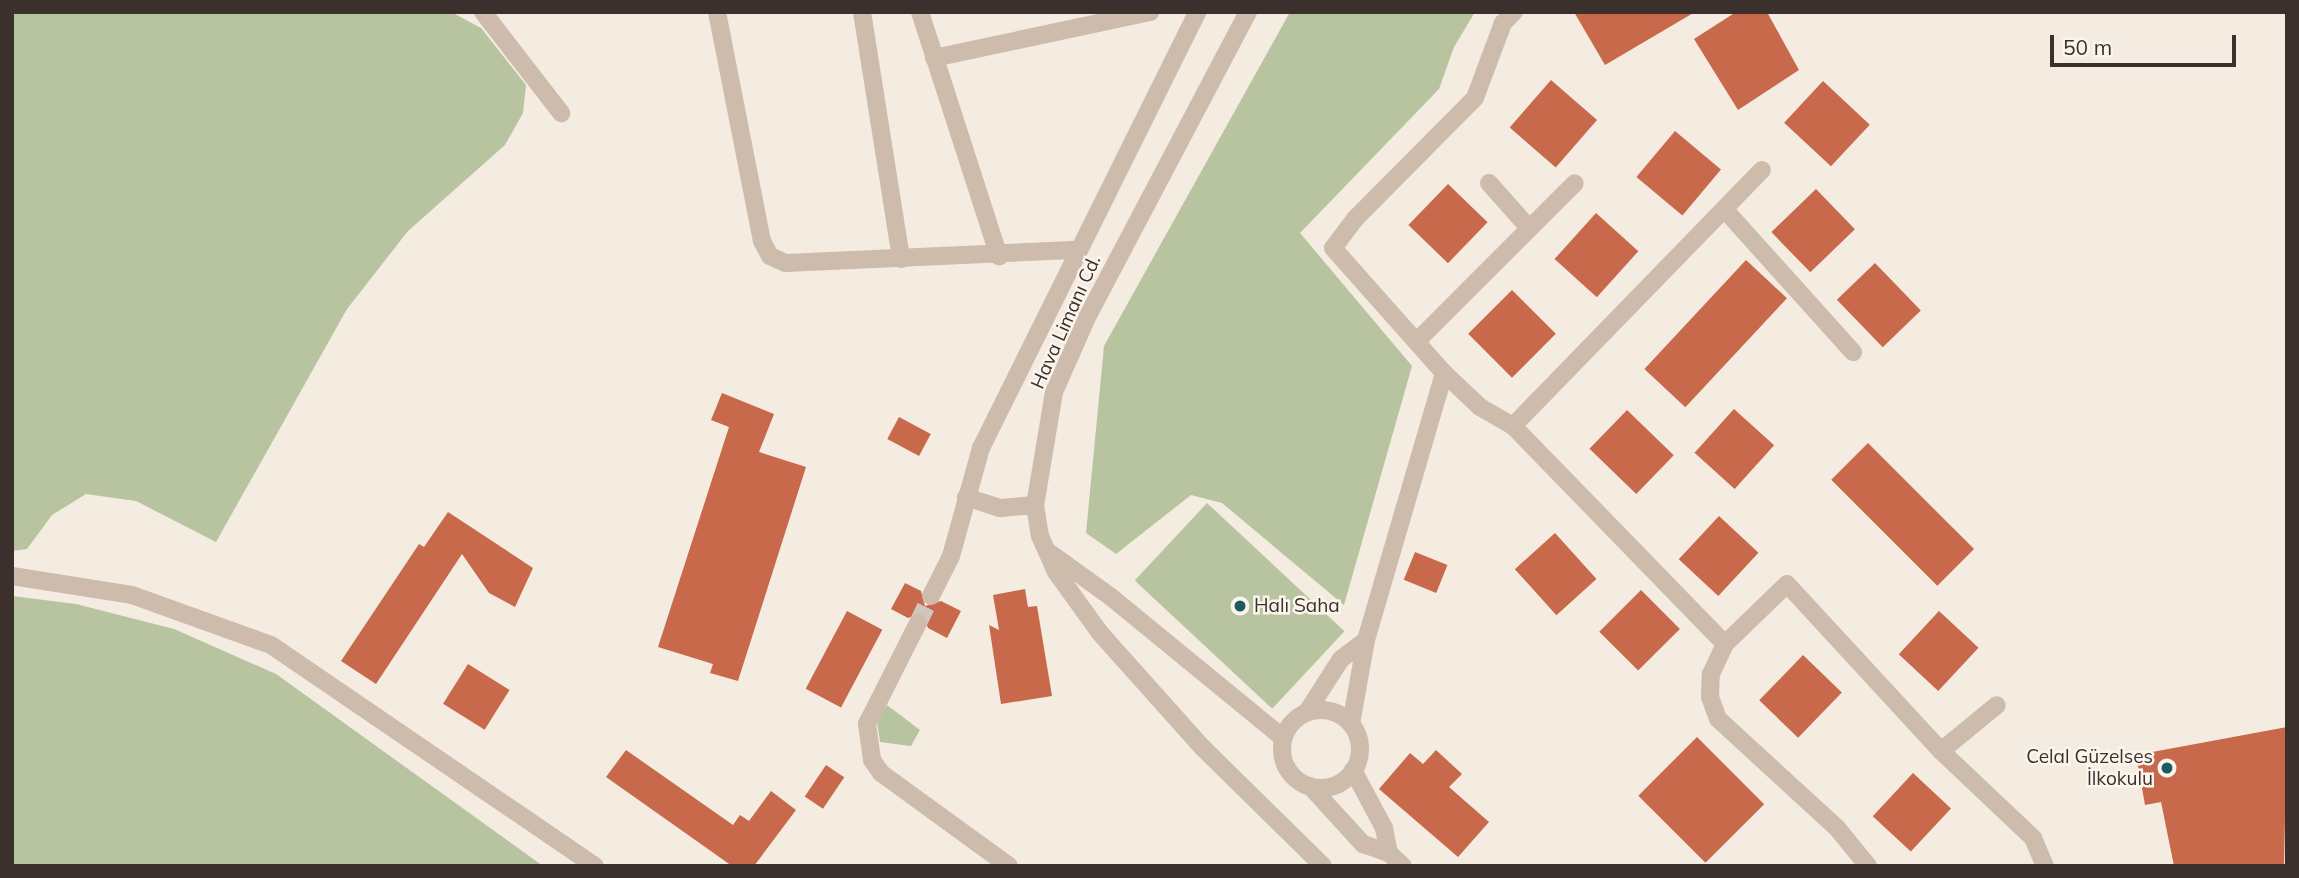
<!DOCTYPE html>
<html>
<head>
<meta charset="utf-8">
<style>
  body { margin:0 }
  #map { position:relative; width:2299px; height:878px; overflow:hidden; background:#f4ebe1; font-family:Mulish,sans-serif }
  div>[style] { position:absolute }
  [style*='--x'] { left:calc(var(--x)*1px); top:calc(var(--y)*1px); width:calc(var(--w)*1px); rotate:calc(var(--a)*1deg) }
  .green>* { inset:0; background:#b8c4a0; transform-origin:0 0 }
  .building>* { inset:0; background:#c8694b; transform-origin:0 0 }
  .minor-tunnel>* { height:18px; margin-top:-9px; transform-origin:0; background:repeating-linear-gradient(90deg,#cfc6bd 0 18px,transparent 0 27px) }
  .minor>* { height:18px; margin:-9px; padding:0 9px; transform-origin:9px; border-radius:9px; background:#cdbbac }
  .minor>.ring { margin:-9px; padding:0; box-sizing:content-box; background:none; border:18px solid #cdbbac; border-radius:50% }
  .dots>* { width:19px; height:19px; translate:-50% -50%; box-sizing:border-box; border:4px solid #fbf5ee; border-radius:50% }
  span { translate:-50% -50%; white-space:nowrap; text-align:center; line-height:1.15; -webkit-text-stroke:5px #fbf5ee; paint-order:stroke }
  .street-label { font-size:19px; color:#3b302b }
  .poi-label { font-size:19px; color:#3b302b }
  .left { translate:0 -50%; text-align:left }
  .right { translate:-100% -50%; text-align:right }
  .frame { position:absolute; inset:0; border:14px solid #3b302b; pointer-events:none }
  .scale { position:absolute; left:2050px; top:35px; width:186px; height:32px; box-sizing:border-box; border:4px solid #3b302b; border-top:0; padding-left:9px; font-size:21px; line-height:24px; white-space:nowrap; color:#3b302b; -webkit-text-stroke:5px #fbf5ee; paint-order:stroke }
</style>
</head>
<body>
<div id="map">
  <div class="green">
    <i style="clip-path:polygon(12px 12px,451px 12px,481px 28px,526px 85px,523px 113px,505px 145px,408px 231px,347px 309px,216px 542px,136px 501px,86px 494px,52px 515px,27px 549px,12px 551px)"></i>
    <i style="clip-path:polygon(1290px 12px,1475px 12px,1454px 47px,1439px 89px,1300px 233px,1412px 366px,1344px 605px,1222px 503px,1191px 495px,1116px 554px,1086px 533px,1104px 346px)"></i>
    <i style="left:1207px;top:503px;width:188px;height:106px;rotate:43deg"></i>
    <i style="clip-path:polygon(12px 596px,76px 604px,174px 629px,276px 674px,543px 866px,12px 866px)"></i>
    <i style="clip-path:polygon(887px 705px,920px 730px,911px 746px,880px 742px,877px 722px)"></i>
  </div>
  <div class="building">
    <i style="clip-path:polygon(1574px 12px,1695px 12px,1605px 65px)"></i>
    <i style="clip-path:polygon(1736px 12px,1767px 12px,1799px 70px,1738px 110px,1694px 39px)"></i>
    <i style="left:1551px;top:80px;width:61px;height:63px;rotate:41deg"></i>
    <i style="left:1823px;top:81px;width:64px;height:57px;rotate:43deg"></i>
    <i style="left:1675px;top:131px;width:60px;height:60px;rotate:40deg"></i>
    <i style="left:1448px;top:184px;width:55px;height:57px;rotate:44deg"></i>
    <i style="left:1816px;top:189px;width:56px;height:62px;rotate:46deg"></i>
    <i style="left:1596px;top:213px;width:57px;height:62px;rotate:42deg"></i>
    <i style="left:1746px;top:260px;width:56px;height:149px;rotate:43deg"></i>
    <i style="left:1875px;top:263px;width:66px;height:53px;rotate:46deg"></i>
    <i style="left:1512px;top:290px;width:62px;height:62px;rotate:45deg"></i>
    <i style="clip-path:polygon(722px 393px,774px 414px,759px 452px,806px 467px,738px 681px,710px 673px,713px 664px,658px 647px,729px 427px,711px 420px)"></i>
    <i style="left:1734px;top:409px;width:54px;height:59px;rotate:42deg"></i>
    <i style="left:1627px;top:410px;width:65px;height:54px;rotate:44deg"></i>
    <i style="left:899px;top:417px;width:36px;height:25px;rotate:28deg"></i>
    <i style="left:1868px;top:443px;width:150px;height:52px;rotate:45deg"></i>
    <i style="clip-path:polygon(448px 512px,533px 568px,515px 607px,489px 593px,462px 554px,376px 684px,341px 661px,419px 544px,424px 547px)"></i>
    <i style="left:1719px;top:516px;width:54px;height:59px;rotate:43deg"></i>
    <i style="left:1555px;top:533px;width:62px;height:54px;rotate:48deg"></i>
    <i style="left:1415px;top:552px;width:35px;height:30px;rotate:22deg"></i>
    <i style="clip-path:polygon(905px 583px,921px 591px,925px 606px,941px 601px,961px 611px,947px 638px,928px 628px,922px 613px,908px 618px,891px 609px)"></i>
    <i style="clip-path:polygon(1025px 589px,1028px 607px,1037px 606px,1052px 696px,1001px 704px,989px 625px,999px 630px,993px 595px)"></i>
    <i style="left:1641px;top:590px;width:55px;height:59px;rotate:45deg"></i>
    <i style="left:847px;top:611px;width:40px;height:88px;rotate:28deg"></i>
    <i style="left:1939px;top:611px;width:54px;height:59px;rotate:43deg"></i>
    <i style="left:1803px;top:655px;width:54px;height:63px;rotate:44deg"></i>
    <i style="left:468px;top:664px;width:49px;height:47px;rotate:32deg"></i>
    <i style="clip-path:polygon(2287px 727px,2284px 866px,2174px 866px,2161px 802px,2145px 805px,2136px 755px)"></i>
    <i style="left:1697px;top:737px;width:95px;height:83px;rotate:45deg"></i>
    <i style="clip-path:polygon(626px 750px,733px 825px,740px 815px,749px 821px,771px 791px,796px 810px,754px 866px,732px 866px,606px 777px)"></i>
    <i style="clip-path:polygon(1436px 750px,1462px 774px,1449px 787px,1489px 822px,1458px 857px,1379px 789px,1410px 753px,1423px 764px)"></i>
    <i style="left:826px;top:765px;width:22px;height:38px;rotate:34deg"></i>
    <i style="left:1913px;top:773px;width:52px;height:59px;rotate:43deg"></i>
  </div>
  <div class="minor-tunnel">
    <i style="--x:918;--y:623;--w:30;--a:-64"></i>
  </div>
  <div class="minor">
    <i style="--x:483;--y:12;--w:128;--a:52.3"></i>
    <i style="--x:717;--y:12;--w:233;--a:78.9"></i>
    <i style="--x:762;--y:241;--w:17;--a:62"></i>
    <i style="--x:770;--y:256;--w:17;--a:24"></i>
    <i style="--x:786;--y:263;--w:291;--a:-2.6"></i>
    <i style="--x:862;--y:12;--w:250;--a:81"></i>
    <i style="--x:920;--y:12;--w:257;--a:72.1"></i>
    <i style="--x:1248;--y:12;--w:343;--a:117.8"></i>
    <i style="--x:1088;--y:315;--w:84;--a:113.8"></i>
    <i style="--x:1054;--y:392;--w:115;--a:99.5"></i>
    <i style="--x:1035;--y:505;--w:31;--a:81"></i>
    <i style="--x:1040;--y:536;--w:39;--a:66"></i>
    <i style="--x:1056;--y:572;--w:75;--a:54.2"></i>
    <i style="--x:1100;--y:633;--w:154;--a:48.2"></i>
    <i style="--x:1203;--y:748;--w:168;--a:44.5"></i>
    <i style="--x:1514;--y:12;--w:16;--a:135"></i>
    <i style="--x:1503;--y:23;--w:80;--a:110.5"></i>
    <i style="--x:1475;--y:98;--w:170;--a:134.8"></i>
    <i style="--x:1355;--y:219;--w:36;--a:127"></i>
    <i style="--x:1333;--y:248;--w:167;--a:48.4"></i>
    <i style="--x:1444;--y:373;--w:50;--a:43.4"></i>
    <i style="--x:1480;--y:407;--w:38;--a:30"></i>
    <i style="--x:1513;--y:426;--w:304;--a:45.8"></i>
    <i style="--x:934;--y:58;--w:221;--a:-12"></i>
    <i style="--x:1489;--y:183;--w:59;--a:48.4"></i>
    <i style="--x:1726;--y:211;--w:190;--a:48"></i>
    <i style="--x:1417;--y:341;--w:223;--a:-45"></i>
    <i style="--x:1513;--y:426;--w:357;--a:-45.8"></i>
    <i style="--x:966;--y:497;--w:36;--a:18"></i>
    <i style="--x:1000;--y:508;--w:35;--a:-5"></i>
    <i style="--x:1050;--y:553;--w:75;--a:35.8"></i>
    <i style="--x:1111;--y:597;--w:222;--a:39.3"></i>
    <i style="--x:12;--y:576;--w:121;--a:9"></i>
    <i style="--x:132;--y:595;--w:148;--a:19.8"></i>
    <i style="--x:271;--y:645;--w:392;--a:34.3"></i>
    <i style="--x:931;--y:596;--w:45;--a:-63.4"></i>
    <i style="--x:951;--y:556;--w:112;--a:-74.5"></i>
    <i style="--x:981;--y:448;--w:487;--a:-63.6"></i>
    <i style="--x:918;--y:623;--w:113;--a:116.8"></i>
    <i style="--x:867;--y:724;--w:36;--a:82"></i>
    <i style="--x:872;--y:760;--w:16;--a:55"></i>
    <i style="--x:881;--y:773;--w:158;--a:36"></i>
    <i class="ring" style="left:1282px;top:710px;width:60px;height:60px"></i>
    <i style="--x:1307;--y:712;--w:63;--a:-57.3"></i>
    <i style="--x:1341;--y:659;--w:31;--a:-37"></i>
    <i style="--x:1351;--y:724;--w:85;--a:-79.9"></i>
    <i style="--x:1366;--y:640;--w:278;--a:-73.7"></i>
    <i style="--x:1941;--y:751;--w:72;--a:-39.4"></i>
    <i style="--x:1353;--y:770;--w:66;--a:61.9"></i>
    <i style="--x:1384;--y:828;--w:25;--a:79"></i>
    <i style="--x:1310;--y:786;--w:79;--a:47.6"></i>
    <i style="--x:1363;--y:844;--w:28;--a:19"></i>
    <i style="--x:1389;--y:853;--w:19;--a:43"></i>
    <i style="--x:1868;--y:866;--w:49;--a:-129.2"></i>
    <i style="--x:1837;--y:828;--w:161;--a:-137.5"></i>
    <i style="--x:1718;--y:719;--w:23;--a:-110"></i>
    <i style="--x:1710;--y:697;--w:23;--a:-88"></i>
    <i style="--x:1711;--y:674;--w:33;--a:-65"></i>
    <i style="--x:1725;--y:644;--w:86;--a:-44.1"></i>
    <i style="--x:1787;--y:584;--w:227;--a:47.3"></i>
    <i style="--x:1941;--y:751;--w:127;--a:43.4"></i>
    <i style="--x:2033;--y:838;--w:30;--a:67"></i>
  </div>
  <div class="dots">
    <i style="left:1240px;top:606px;background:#1f5a5e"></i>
    <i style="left:2167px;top:768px;background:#1f5a5e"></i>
  </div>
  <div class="street-label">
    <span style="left:1066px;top:322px;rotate:-66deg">Hava Limanı Cd.</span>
  </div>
  <div class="poi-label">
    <span class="left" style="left:1254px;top:606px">Halı Saha</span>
    <span class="right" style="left:2153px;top:768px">Celal Güzelses<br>İlkokulu</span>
  </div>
  <div class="frame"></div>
  <div class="scale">50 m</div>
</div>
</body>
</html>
